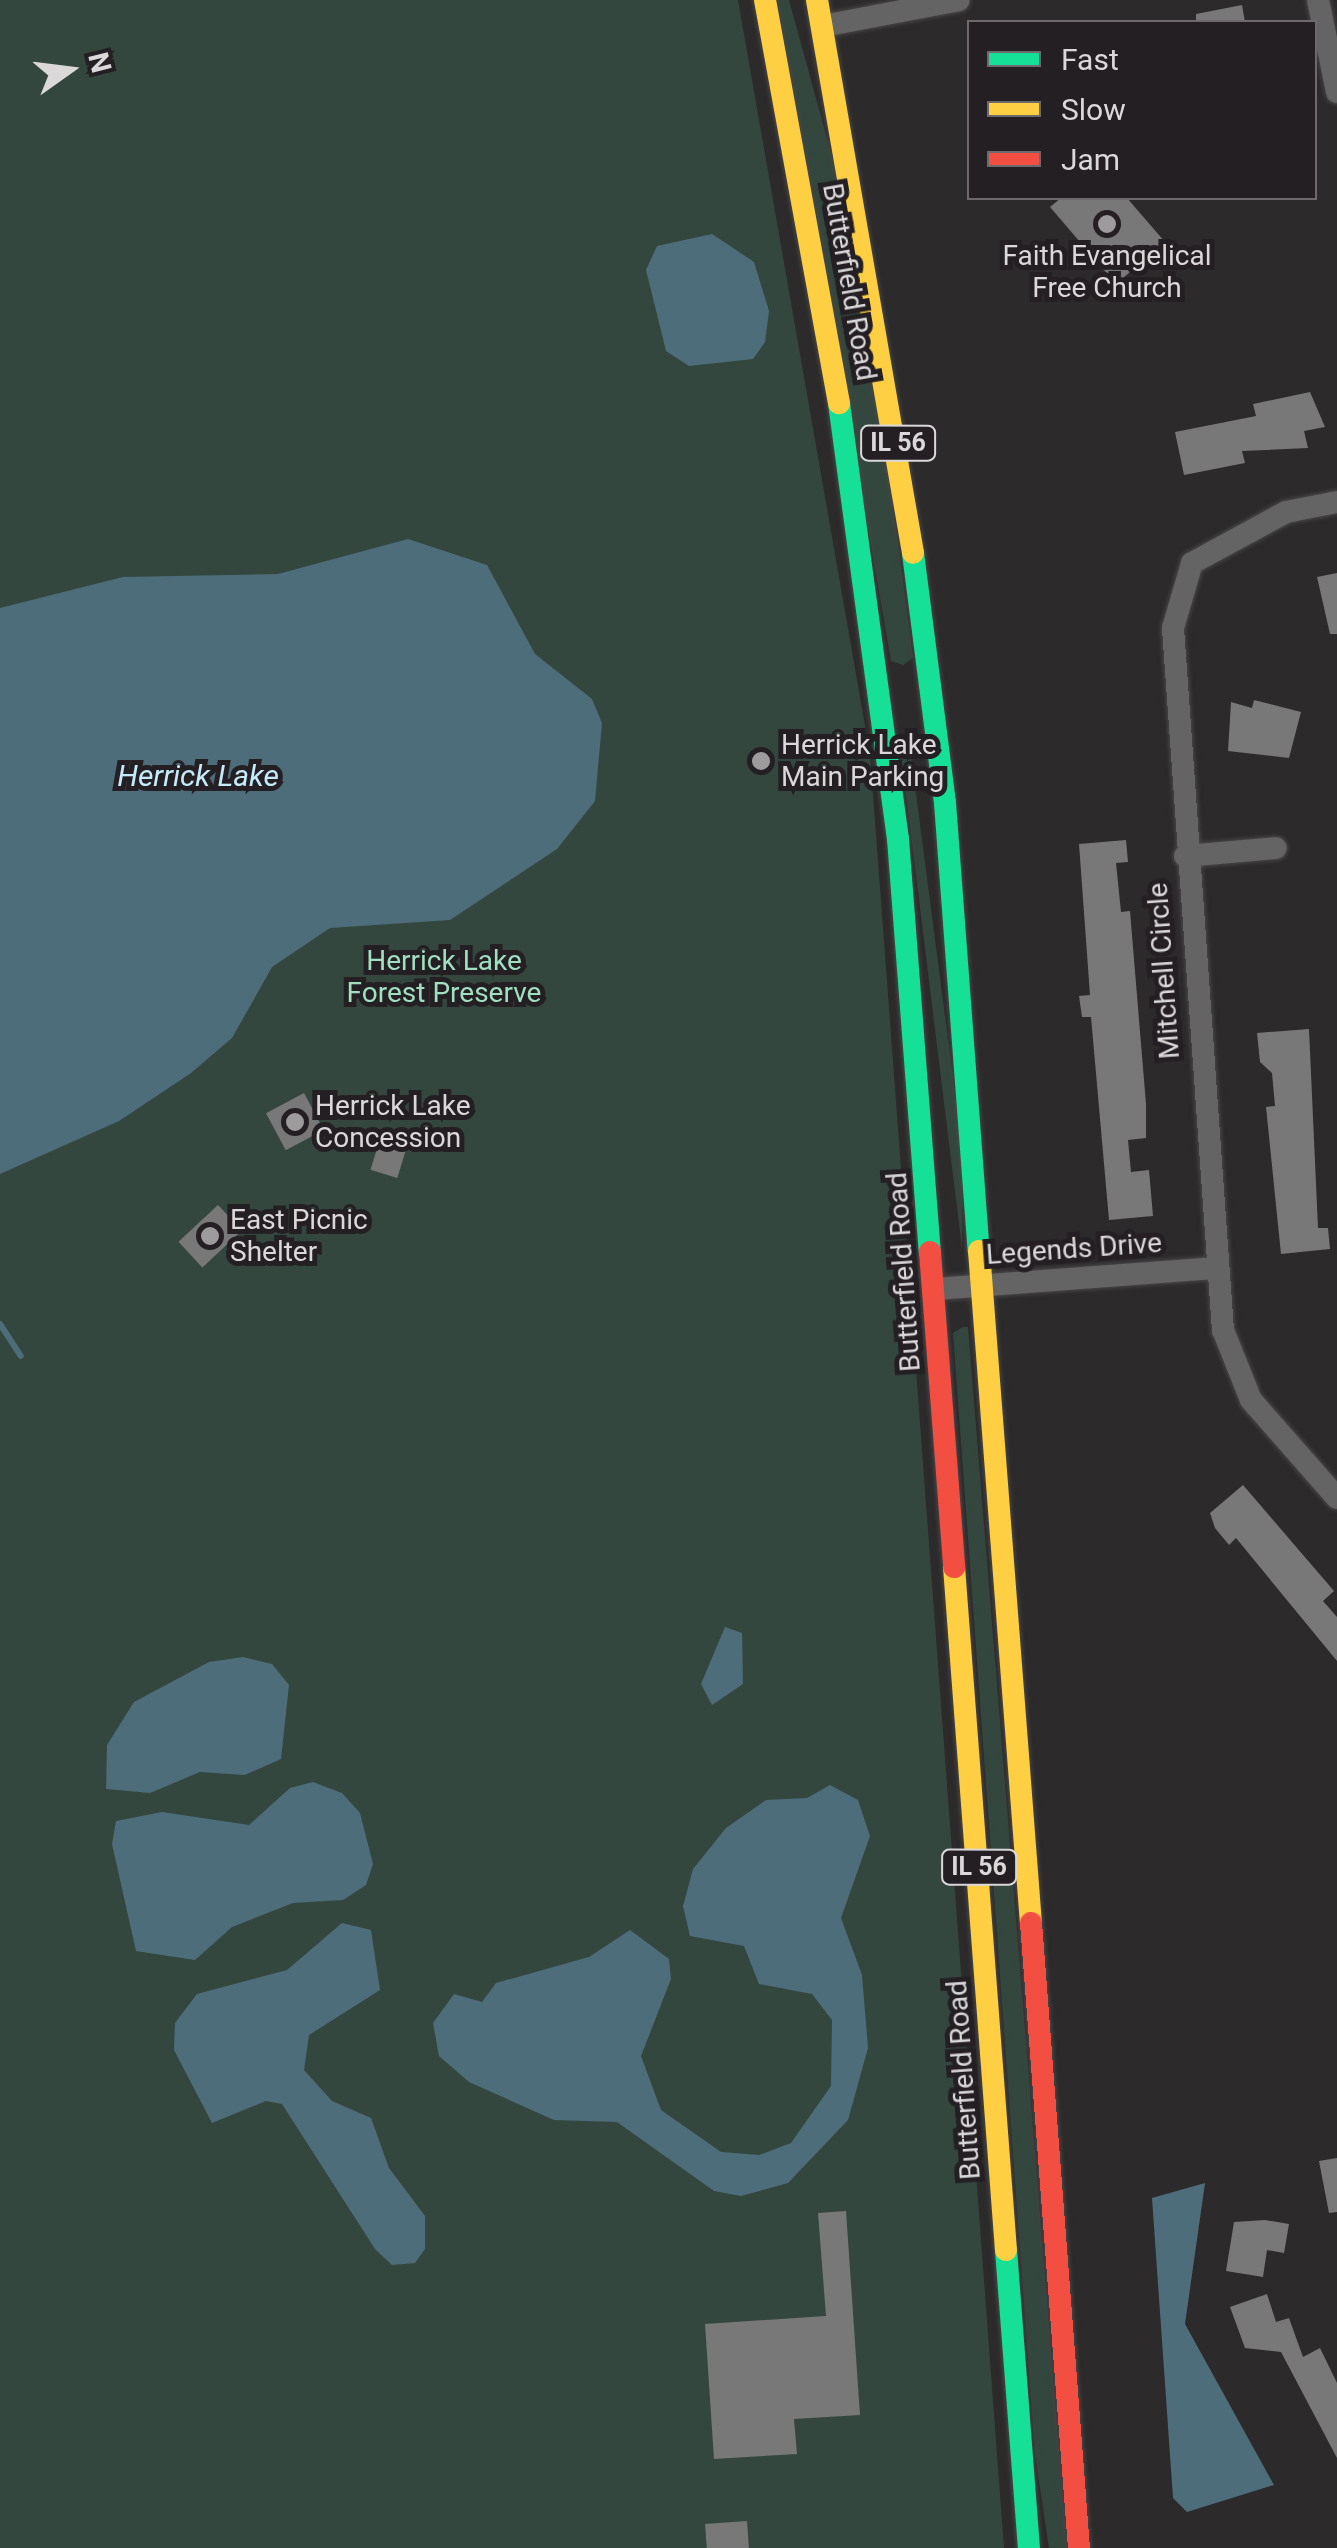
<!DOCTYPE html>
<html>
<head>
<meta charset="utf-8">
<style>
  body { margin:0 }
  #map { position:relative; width:1337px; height:2548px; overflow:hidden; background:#2c2a2b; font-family:Roboto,sans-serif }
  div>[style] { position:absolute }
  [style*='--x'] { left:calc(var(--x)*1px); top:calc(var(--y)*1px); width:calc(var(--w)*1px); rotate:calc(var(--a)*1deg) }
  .green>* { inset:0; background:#34473e }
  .water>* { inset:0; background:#4e6d7b }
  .stream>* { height:6px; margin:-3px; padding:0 3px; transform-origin:3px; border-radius:3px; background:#4e6d7b }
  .building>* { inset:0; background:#797879; transform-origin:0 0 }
  .roads { filter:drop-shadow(0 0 2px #484647) drop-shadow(0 0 2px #484647) }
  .street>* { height:22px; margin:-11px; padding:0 11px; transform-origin:11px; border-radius:11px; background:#656465 }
  .fast>* { height:22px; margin:-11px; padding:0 11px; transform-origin:11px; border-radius:11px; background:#16e098 }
  .slow>* { height:22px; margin:-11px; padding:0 11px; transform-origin:11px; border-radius:11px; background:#ffcf43 }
  .jam>* { height:22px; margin:-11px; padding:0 11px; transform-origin:11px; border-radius:11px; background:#f24e42 }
  .dots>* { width:28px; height:28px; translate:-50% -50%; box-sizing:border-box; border:5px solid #231f23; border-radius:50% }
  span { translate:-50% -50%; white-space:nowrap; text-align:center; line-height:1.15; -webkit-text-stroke:10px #231f23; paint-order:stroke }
  .shield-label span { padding:2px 8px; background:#231f23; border:2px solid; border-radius:8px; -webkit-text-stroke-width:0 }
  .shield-label { font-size:25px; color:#dbd8da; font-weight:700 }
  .poi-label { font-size:28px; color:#dbd8da }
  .left { translate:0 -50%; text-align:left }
  .street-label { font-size:28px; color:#dbd8da }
  .park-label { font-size:28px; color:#a1dfc2 }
  .water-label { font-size:30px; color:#c5ebfb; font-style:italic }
  .legend { position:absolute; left:967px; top:20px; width:350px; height:180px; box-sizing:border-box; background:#231f23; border:2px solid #6d696c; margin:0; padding:12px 18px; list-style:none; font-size:30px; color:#dbd8da }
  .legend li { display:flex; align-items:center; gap:20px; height:50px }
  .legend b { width:50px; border:2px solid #6d696c }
  .north { position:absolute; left:20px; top:20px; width:100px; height:100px; -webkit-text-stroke:8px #231f23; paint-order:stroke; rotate:76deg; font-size:28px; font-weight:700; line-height:40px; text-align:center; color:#dbd8da }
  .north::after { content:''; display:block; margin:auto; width:35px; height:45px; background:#dbd8da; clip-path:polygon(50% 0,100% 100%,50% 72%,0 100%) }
</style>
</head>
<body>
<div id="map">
  <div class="green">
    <i style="clip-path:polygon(0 0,738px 0,870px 754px,1004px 2548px,0 2548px)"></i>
    <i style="clip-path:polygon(777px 0,789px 0,842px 193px,887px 459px,913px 658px,903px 665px,891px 661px)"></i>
    <i style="clip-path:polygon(909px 740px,963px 1154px,962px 1248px,900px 746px)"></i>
    <i style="clip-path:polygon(963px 1327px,968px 1327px,1067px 2548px,1049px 2548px,1035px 2454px,953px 1333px)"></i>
  </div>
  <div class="water">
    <i style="clip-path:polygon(712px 234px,754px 262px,769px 311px,765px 342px,753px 359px,689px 366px,666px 351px,646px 270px,657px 246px)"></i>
    <i style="clip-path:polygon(408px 539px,487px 565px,535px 654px,592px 699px,602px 723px,595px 801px,557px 849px,450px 920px,330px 928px,272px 967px,232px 1038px,191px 1073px,119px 1121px,0 1174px,0 608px,123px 577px,278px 574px)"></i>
    <i style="clip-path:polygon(725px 1627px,742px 1633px,743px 1684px,712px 1705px,701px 1684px)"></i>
    <i style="clip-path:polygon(243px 1657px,272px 1664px,289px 1685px,281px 1759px,245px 1775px,200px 1772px,150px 1793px,106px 1789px,107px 1745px,134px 1702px,209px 1662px)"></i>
    <i style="clip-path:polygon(313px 1782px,342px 1793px,360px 1813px,373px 1864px,366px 1885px,343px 1900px,293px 1903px,232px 1927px,195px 1960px,136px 1951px,112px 1844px,116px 1821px,162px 1812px,249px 1825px,290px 1788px)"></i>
    <i style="clip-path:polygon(830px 1785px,858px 1800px,870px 1836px,841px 1918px,862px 1975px,868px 2048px,848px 2120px,788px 2183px,741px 2196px,714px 2191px,617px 2122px,554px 2120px,469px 2082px,439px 2056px,433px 2023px,454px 1994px,482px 2002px,496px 1983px,589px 1957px,630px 1930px,669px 1959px,671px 1979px,641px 2056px,661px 2110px,721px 2152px,759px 2155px,791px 2143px,831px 2086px,832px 2020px,812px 1994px,759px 1984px,744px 1946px,690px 1936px,683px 1906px,693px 1869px,726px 1828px,766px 1800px,807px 1798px)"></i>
    <i style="clip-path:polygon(342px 1923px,371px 1930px,380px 1990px,309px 2035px,304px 2070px,332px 2101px,371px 2118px,389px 2168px,425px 2216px,425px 2249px,415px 2263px,392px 2265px,375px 2249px,282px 2104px,266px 2101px,212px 2123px,174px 2050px,175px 2023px,197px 1994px,287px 1970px)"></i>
    <i style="clip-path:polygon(1205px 2183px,1185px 2324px,1274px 2485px,1187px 2512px,1173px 2498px,1152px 2198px)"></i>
  </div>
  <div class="stream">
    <i style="--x:0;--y:1324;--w:38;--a:57"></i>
  </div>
  <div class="building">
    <i style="clip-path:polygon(1242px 5px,1245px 22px,1196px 22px,1196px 14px)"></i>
    <i style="clip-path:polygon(1061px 198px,1127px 198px,1165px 242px,1116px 284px,1050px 207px)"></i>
    <i style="clip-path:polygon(1310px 392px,1325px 427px,1304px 431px,1308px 448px,1242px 451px,1245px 463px,1184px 475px,1175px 432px,1256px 416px,1253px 404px)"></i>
    <i style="clip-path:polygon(1337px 573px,1337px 634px,1330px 634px,1317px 577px)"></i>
    <i style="clip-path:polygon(1254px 700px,1301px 712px,1289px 758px,1228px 751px,1231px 702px,1252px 708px)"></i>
    <i style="clip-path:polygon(1126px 840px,1128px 862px,1116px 863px,1121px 912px,1130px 911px,1146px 1104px,1146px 1138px,1128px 1140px,1131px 1172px,1149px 1170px,1153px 1216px,1109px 1220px,1091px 1017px,1082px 1017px,1079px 996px,1090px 995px,1079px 844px)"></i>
    <i style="clip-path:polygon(1309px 1029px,1318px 1228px,1328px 1228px,1330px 1249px,1281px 1254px,1266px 1107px,1275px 1106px,1272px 1073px,1260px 1062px,1257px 1033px)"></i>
    <i style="left:304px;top:1093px;width:42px;height:43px;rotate:62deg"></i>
    <i style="left:379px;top:1142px;width:28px;height:29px;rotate:17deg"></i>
    <i style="left:218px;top:1205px;width:35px;height:54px;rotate:47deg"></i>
    <i style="clip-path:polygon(1243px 1485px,1334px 1591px,1323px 1601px,1337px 1617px,1337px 1661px,1236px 1538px,1229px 1545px,1215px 1528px,1210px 1513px)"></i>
    <i style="clip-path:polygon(1337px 2158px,1337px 2212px,1329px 2213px,1319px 2161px)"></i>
    <i style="clip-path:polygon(846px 2211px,860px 2415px,794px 2419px,797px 2454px,714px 2459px,705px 2324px,826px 2316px,818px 2213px)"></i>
    <i style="clip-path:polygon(1265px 2220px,1289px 2224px,1284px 2253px,1267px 2250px,1263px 2277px,1226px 2271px,1234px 2222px)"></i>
    <i style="clip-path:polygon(1267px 2294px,1276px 2322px,1289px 2318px,1303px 2357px,1320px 2348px,1337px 2383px,1337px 2458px,1281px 2352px,1245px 2348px,1230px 2307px)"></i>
    <i style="left:747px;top:2521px;width:27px;height:42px;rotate:86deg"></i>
  </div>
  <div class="roads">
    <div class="street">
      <i style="--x:1318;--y:0;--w:94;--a:78.3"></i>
      <i style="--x:823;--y:26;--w:138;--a:-10.8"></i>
      <i style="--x:1337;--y:502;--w:52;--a:168.9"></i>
      <i style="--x:1286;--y:512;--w:107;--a:151.5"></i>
      <i style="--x:1192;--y:563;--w:68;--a:106.3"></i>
      <i style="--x:1173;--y:628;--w:704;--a:85.93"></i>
      <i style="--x:1223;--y:1330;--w:75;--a:68.2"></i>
      <i style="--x:1251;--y:1400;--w:130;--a:48.7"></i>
      <i style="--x:1185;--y:856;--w:91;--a:-5"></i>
      <i style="--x:936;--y:1289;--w:281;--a:-4.3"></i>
    </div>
    <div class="fast">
      <i style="--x:839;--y:403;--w:440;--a:82.3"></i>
      <i style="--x:898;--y:839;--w:414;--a:85.6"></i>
      <i style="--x:913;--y:553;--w:252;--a:82.7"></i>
      <i style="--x:945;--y:803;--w:449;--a:85.7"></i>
      <i style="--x:1006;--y:2250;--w:299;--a:85.6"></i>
    </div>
    <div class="slow">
      <i style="--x:765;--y:0;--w:410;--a:79.6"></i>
      <i style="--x:817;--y:0;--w:561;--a:80.15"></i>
      <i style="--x:979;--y:1251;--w:674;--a:85.58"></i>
      <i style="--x:954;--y:1567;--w:685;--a:85.65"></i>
    </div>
    <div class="jam">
      <i style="--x:930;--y:1252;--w:316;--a:85.6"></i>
      <i style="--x:1031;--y:1923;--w:627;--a:85.61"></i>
    </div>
  </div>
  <div class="dots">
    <i style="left:1107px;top:224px;background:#9e9b9d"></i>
    <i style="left:761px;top:761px;background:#9e9b9d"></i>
    <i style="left:295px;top:1122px;background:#9e9b9d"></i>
    <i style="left:210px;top:1236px;background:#9e9b9d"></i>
  </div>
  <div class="shield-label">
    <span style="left:898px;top:443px">IL 56</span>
    <span style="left:979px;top:1867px">IL 56</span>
  </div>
  <div class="poi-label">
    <span style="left:1107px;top:272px">Faith Evangelical<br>Free Church</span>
    <span class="left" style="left:781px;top:761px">Herrick Lake<br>Main Parking</span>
    <span class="left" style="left:315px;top:1122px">Herrick Lake<br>Concession</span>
    <span class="left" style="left:230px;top:1236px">East Picnic<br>Shelter</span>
  </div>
  <div class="street-label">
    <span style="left:849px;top:282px;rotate:80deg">Butterfield Road</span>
    <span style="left:1164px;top:971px;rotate:-94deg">Mitchell Circle</span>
    <span style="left:1074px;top:1249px;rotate:-4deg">Legends Drive</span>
    <span style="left:904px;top:1272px;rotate:-94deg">Butterfield Road</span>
    <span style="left:964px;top:2080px;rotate:-94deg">Butterfield Road</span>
  </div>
  <div class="park-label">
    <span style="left:444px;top:977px">Herrick Lake<br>Forest Preserve</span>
  </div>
  <div class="water-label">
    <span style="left:198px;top:776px">Herrick Lake</span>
  </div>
  <ul class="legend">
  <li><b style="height:12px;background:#16e098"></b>Fast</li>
  <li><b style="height:12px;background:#ffcf43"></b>Slow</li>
  <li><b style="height:12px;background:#f24e42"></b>Jam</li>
  </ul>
  <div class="north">N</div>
</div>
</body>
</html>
